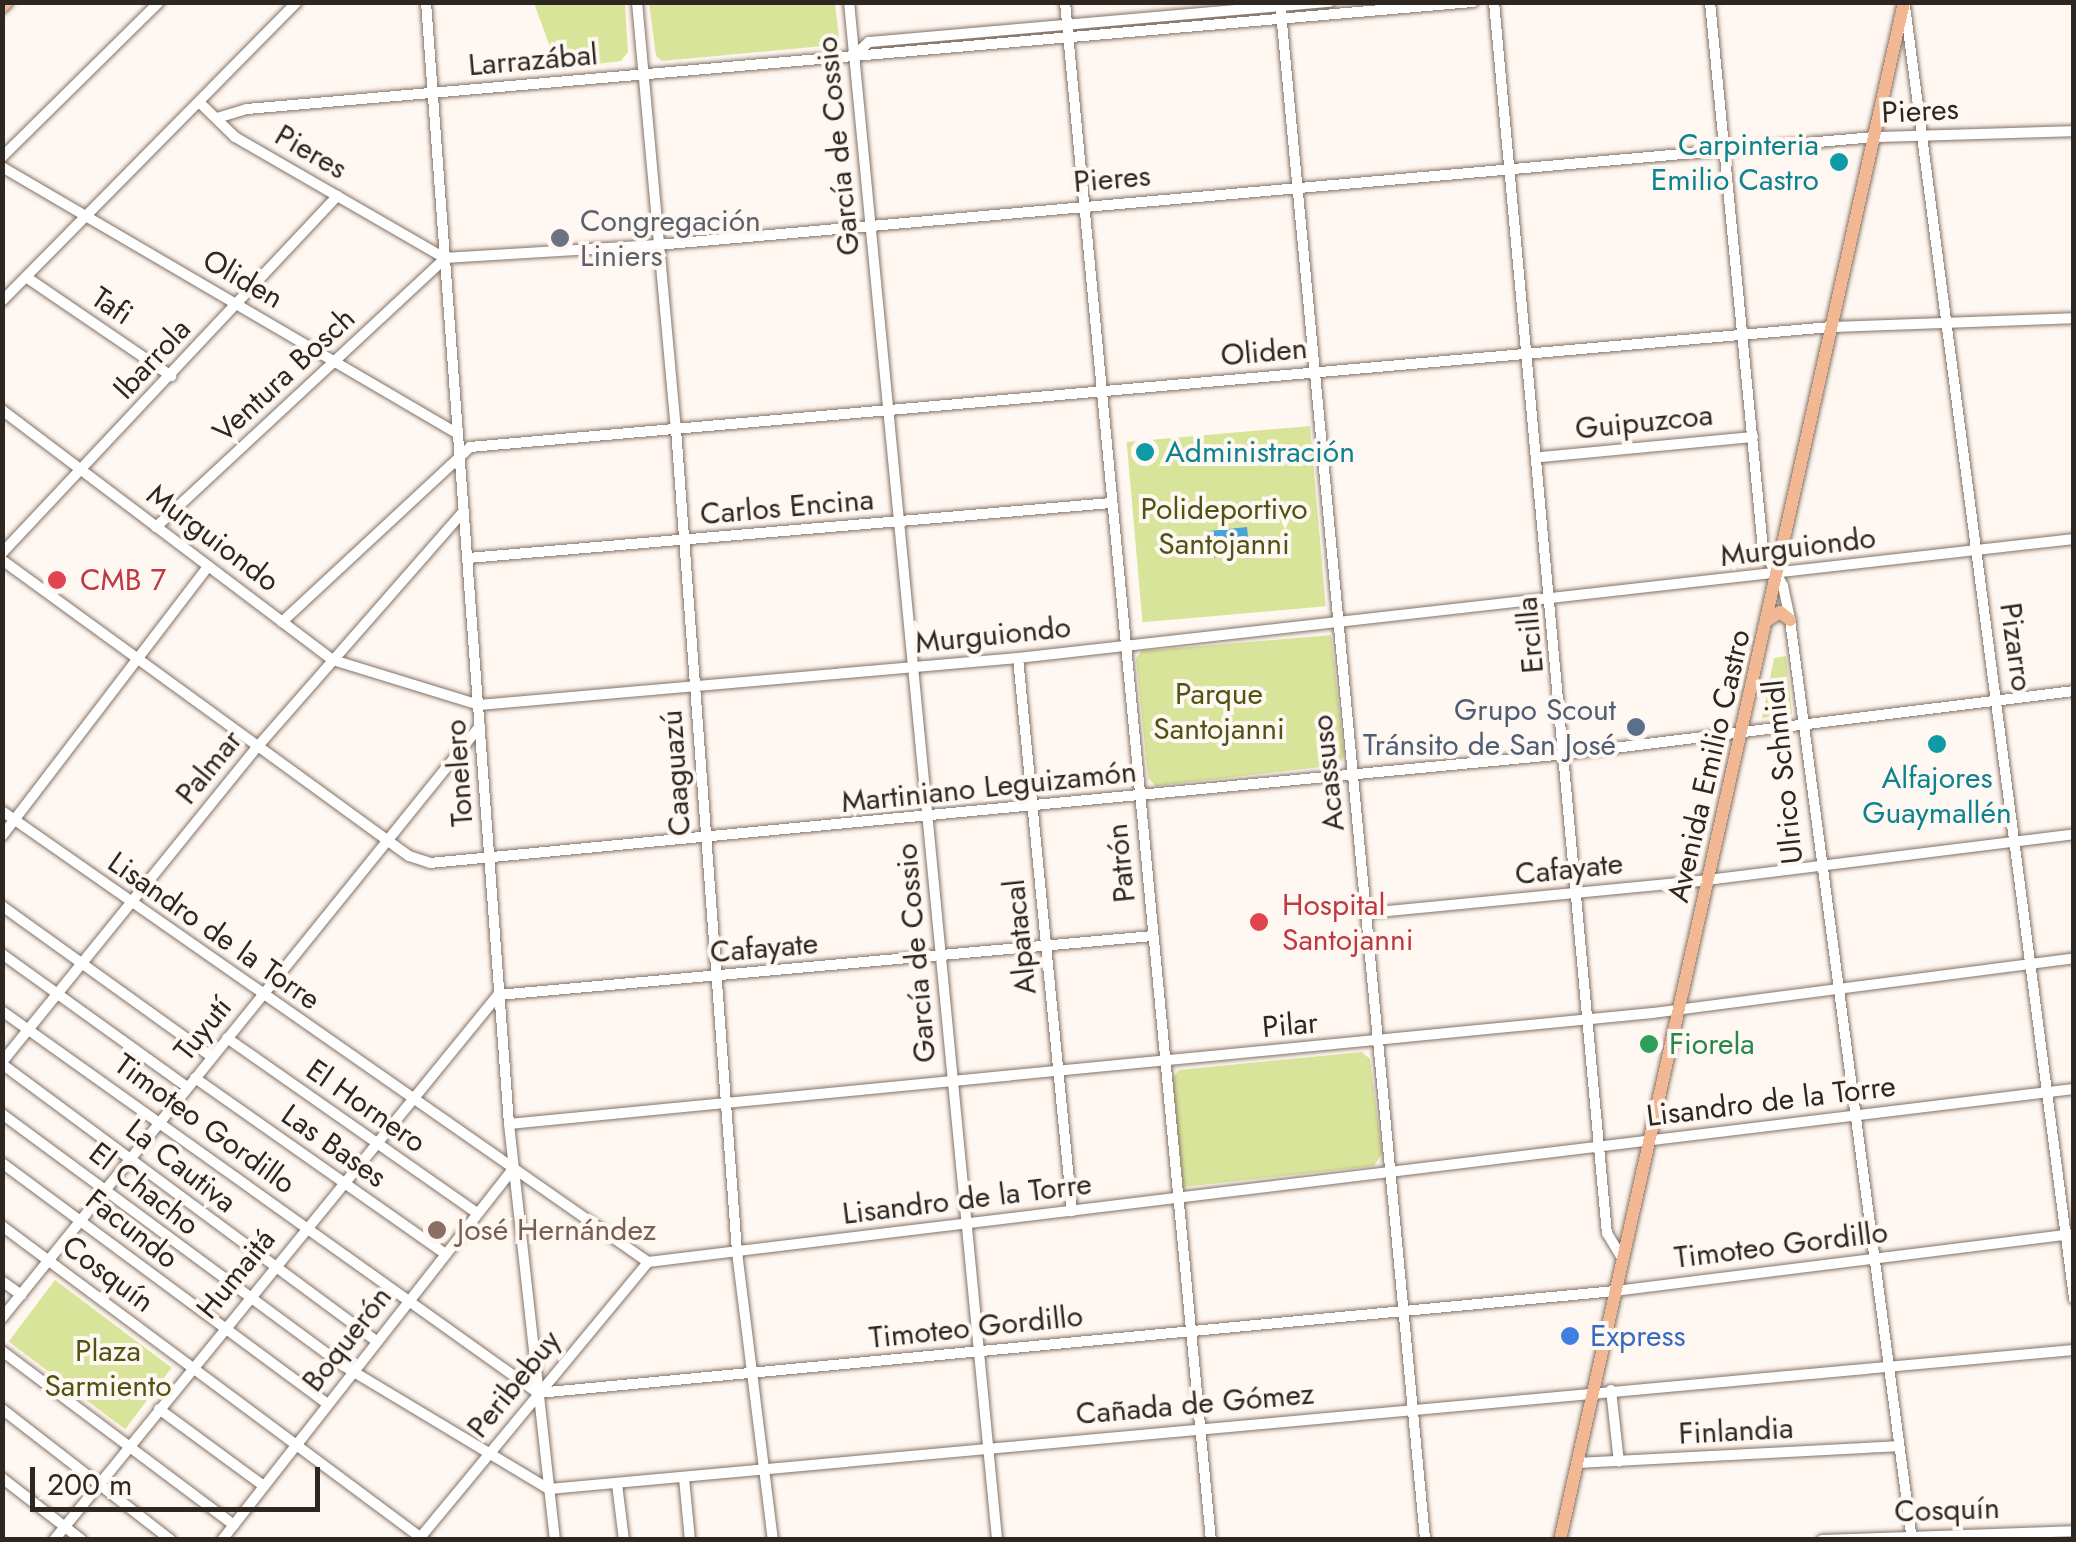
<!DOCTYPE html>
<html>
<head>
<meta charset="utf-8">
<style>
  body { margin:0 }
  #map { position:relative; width:2076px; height:1542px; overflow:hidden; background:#fff7f1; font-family:Jost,sans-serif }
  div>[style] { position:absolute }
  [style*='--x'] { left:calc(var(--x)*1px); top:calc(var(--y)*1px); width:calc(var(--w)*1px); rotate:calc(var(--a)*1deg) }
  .green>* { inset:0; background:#d9e49b; transform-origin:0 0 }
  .water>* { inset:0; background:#47a4d6; transform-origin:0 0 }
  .roads { filter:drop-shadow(0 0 2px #837265) drop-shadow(0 0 2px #837265) }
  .minor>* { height:10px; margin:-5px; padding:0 5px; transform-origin:5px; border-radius:5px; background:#fff }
  .major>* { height:12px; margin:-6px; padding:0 6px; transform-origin:6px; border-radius:6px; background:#f2b893 }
  .dots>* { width:28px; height:28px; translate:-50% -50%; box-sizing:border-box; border:5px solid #fff7f1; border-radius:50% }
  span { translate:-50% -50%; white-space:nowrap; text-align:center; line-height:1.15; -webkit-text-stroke:8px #fff7f1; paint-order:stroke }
  .street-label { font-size:30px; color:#2e2621 }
  .culture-label { font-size:30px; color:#0d838f }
  .right { translate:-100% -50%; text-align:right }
  .left { translate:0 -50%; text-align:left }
  .worship-label { font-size:30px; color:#5b616d }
  .park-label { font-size:30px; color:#4e5514 }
  .health-label { font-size:30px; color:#be3a42 }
  .service-label { font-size:30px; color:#4e5e75 }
  .leisure-label { font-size:30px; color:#27864d }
  .education-label { font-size:30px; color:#785e54 }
  .shop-label { font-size:30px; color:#366cbe }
  .frame { position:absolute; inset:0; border:5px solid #2e2621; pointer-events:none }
  .scale { position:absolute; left:30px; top:1467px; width:290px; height:45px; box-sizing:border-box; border:5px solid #2e2621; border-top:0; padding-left:12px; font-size:30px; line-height:35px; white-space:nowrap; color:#2e2621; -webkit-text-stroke:8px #fff7f1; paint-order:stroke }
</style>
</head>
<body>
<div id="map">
  <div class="green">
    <i style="clip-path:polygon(534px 3px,625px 3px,628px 52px,621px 61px,558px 69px)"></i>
    <i style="clip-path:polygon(649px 3px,835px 3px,839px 38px,834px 45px,662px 61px,656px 56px)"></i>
    <i style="left:1310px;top:426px;width:181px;height:184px;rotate:85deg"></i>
    <i style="clip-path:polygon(1331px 635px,1344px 755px,1339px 765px,1156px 786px,1148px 778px,1136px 658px,1142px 651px)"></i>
    <i style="clip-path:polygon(1786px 656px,1792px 714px,1762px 718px,1774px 658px)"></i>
    <i style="clip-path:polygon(1362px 1052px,1370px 1059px,1382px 1154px,1374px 1166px,1183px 1187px,1172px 1079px,1179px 1070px)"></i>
    <i style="left:55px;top:1280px;width:146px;height:77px;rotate:37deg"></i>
  </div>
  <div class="water">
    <i style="left:1247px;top:527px;width:27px;height:40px;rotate:84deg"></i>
  </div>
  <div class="roads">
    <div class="minor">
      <i style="--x:426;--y:2;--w:1125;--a:85.77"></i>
      <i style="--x:509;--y:1124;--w:419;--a:83.7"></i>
      <i style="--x:637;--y:2;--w:429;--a:84.8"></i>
      <i style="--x:676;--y:429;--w:825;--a:85.76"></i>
      <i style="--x:737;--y:1252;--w:290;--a:82.9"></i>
      <i style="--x:849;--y:2;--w:1545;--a:84.5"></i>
      <i style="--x:1065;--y:2;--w:1545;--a:84.58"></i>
      <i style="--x:1280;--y:2;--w:1545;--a:84.61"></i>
      <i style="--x:1494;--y:2;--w:1236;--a:84.76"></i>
      <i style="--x:1607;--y:1233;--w:31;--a:59"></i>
      <i style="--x:1710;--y:2;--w:550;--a:84.47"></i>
      <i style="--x:1763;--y:549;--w:42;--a:61.6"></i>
      <i style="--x:1783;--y:586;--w:35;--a:78"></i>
      <i style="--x:1790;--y:620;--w:928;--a:82.45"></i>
      <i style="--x:1905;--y:6;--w:1304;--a:82.55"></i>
      <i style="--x:856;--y:54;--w:18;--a:-43"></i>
      <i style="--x:869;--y:42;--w:463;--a:-5"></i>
      <i style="--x:200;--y:103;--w:49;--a:44.2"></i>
      <i style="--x:235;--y:137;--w:242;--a:30"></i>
      <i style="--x:445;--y:258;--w:212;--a:-3.5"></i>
      <i style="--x:657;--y:245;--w:1223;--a:-5.07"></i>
      <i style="--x:1875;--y:137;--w:199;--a:-1.7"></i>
      <i style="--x:217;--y:118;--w:31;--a:-17"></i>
      <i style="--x:247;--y:109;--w:1231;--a:-4.99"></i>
      <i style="--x:2;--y:157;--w:221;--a:-44.6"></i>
      <i style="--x:2;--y:167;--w:528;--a:30.35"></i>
      <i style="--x:26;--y:277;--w:176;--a:34.3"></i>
      <i style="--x:2;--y:301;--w:420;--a:-45.4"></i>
      <i style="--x:2;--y:410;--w:415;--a:37.1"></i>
      <i style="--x:333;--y:660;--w:153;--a:17.1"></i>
      <i style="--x:479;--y:705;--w:541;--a:-4.98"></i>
      <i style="--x:1018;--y:658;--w:1063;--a:-6.43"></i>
      <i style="--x:1541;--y:457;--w:213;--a:-5.4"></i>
      <i style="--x:156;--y:527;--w:395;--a:-42.9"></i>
      <i style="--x:2;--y:553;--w:490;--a:-46.8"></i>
      <i style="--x:468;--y:558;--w:645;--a:-4.89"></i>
      <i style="--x:2;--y:560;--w:503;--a:36.03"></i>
      <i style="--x:409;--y:856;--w:22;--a:18"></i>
      <i style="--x:430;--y:863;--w:1141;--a:-5.48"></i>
      <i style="--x:1566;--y:754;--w:512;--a:-7.07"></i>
      <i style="--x:282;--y:622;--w:257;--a:-42.9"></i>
      <i style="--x:470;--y:447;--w:1367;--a:-5.04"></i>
      <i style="--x:1832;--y:327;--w:242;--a:-2.1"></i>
      <i style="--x:1018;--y:658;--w:556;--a:84.42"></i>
      <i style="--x:2;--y:811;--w:788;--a:34.92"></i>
      <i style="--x:648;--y:1262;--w:1436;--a:-6.92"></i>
      <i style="--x:2;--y:836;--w:339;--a:-52.6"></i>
      <i style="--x:2;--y:906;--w:259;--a:35.7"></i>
      <i style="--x:1367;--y:913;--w:342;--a:-5.5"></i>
      <i style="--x:1707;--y:880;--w:370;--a:-7.1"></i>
      <i style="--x:2;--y:954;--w:228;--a:35.7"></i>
      <i style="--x:2;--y:1011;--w:658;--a:35.48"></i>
      <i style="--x:538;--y:1393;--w:1082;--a:-5.41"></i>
      <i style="--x:1615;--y:1291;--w:463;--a:-7.1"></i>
      <i style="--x:227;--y:1038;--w:305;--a:35"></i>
      <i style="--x:2;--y:1062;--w:408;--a:-51"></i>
      <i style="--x:259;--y:745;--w:311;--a:-48.8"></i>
      <i style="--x:2;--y:1064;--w:466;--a:36.5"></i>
      <i style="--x:195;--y:1078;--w:306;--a:35.1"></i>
      <i style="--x:2;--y:1114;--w:425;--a:36.4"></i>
      <i style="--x:344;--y:1366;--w:239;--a:31"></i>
      <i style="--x:549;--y:1489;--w:1531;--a:-5.21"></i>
      <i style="--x:509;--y:1124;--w:1149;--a:-5.54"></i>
      <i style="--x:1653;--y:1013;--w:425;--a:-7.4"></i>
      <i style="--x:2;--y:1163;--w:405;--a:36.5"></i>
      <i style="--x:2;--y:1226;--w:526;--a:36.65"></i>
      <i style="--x:2;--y:1281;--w:24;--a:36"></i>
      <i style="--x:2;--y:1318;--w:761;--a:-51.08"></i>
      <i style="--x:2;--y:1351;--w:290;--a:36.9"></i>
      <i style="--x:1611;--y:1390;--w:72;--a:83.7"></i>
      <i style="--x:2;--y:1409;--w:214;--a:37.8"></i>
      <i style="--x:159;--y:1409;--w:130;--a:36.3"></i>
      <i style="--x:1577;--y:1463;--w:320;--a:-3"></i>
      <i style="--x:2;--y:1478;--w:101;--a:37.8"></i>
      <i style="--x:684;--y:1478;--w:62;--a:84.5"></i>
      <i style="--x:617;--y:1484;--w:56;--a:82.9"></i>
      <i style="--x:419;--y:1539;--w:359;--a:-50.4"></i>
      <i style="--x:54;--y:1540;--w:703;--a:-50.83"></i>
      <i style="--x:498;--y:995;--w:658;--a:-5.15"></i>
      <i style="--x:222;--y:1540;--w:472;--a:-51.9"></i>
      <i style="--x:1822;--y:1540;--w:252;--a:-2"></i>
    </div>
    <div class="major">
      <i style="--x:2;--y:7;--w:7;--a:-45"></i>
      <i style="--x:1768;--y:620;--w:14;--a:-34"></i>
      <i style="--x:1780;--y:612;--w:13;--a:39"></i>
      <i style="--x:1560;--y:1540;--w:1576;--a:-77.39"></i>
    </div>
  </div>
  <div class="dots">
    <i style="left:1839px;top:162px;background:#0f9aa8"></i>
    <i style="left:560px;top:238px;background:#6b7280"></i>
    <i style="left:1145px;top:452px;background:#0f9aa8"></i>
    <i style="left:57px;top:580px;background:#e0444e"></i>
    <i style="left:1636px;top:727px;background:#5c6f8a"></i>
    <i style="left:1937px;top:744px;background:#0f9aa8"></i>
    <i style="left:1259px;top:922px;background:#e0444e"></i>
    <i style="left:1649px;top:1044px;background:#2e9e5b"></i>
    <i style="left:437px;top:1230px;background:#8d6e63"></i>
    <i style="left:1570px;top:1336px;background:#3f7fe0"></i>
  </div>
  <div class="street-label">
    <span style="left:533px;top:60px;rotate:-5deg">Larrazábal</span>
    <span style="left:1920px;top:111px;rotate:-3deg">Pieres</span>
    <span style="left:838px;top:146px;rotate:-96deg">García de Cossio</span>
    <span style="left:311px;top:152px;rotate:30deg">Pieres</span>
    <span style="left:1112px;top:179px;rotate:-5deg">Pieres</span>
    <span style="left:243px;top:279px;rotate:30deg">Oliden</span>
    <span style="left:112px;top:306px;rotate:34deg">Tafi</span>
    <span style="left:1264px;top:352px;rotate:-5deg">Oliden</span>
    <span style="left:152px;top:359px;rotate:-47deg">Ibarrola</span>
    <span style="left:284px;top:375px;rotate:-43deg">Ventura Bosch</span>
    <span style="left:1644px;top:422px;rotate:-6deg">Guipuzcoa</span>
    <span style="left:787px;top:507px;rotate:-5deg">Carlos Encina</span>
    <span style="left:213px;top:538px;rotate:37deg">Murguiondo</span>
    <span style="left:1798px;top:547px;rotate:-7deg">Murguiondo</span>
    <span style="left:993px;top:635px;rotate:-6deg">Murguiondo</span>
    <span style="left:1530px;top:635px;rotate:-95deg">Ercilla</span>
    <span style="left:2016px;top:647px;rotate:82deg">Pizarro</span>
    <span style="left:1709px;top:766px;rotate:-77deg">Avenida Emilio Castro</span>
    <span style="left:209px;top:767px;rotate:-51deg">Palmar</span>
    <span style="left:1783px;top:772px;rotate:-96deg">Ulrico Schmidl</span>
    <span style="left:459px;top:773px;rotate:-94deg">Tonelero</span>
    <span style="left:676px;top:773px;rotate:-94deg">Caaguazú</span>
    <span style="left:1328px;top:773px;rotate:-96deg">Acassuso</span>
    <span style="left:989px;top:787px;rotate:-6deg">Martiniano Leguizamón</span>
    <span style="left:1121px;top:863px;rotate:-96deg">Patrón</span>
    <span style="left:1569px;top:869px;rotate:-6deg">Cafayate</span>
    <span style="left:214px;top:931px;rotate:35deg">Lisandro de la Torre</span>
    <span style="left:1020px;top:937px;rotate:-96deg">Alpatacal</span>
    <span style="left:764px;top:948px;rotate:-5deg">Cafayate</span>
    <span style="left:916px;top:953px;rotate:-95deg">García de Cossio</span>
    <span style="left:1290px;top:1025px;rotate:-5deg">Pilar</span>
    <span style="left:203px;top:1029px;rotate:-51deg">Tuyutí</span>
    <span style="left:1771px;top:1101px;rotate:-7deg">Lisandro de la Torre</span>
    <span style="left:366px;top:1106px;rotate:35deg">El Hornero</span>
    <span style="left:205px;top:1124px;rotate:36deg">Timoteo Gordillo</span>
    <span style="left:334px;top:1146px;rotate:35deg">Las Bases</span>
    <span style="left:181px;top:1166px;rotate:38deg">La Cautiva</span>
    <span style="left:144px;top:1189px;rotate:38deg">El Chacho</span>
    <span style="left:967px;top:1199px;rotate:-7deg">Lisandro de la Torre</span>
    <span style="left:132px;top:1229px;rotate:38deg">Facundo</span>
    <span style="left:1781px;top:1245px;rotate:-7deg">Timoteo Gordillo</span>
    <span style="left:108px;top:1274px;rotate:37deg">Cosquín</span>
    <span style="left:236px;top:1274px;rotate:-51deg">Humaitá</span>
    <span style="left:976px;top:1327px;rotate:-6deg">Timoteo Gordillo</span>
    <span style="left:347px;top:1339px;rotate:-52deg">Boquerón</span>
    <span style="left:514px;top:1384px;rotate:-51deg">Peribebuy</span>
    <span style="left:1195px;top:1404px;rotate:-5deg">Cañada de Gómez</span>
    <span style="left:1736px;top:1431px;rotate:-3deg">Finlandia</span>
    <span style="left:1947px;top:1510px;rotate:-2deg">Cosquín</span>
  </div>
  <div class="culture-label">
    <span class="right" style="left:1819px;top:162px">Carpinteria<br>Emilio Castro</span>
    <span class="left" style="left:1165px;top:452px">Administración</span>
    <span style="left:1937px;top:795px">Alfajores<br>Guaymallén</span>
  </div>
  <div class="worship-label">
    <span class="left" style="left:580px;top:238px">Congregación<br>Liniers</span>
  </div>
  <div class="park-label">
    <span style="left:1224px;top:526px">Polideportivo<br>Santojanni</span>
    <span style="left:1219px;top:711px">Parque<br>Santojanni</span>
    <span style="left:108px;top:1368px">Plaza<br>Sarmiento</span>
  </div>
  <div class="health-label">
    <span class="left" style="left:80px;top:580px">CMB 7</span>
    <span class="left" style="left:1282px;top:922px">Hospital<br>Santojanni</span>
  </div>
  <div class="service-label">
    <span class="right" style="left:1616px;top:727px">Grupo Scout<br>Tránsito de San José</span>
  </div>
  <div class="leisure-label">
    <span class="left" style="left:1669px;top:1044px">Fiorela</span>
  </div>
  <div class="education-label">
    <span class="left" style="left:457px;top:1230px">José Hernández</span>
  </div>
  <div class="shop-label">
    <span class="left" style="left:1590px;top:1336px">Express</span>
  </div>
  <div class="frame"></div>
  <div class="scale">200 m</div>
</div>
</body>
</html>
